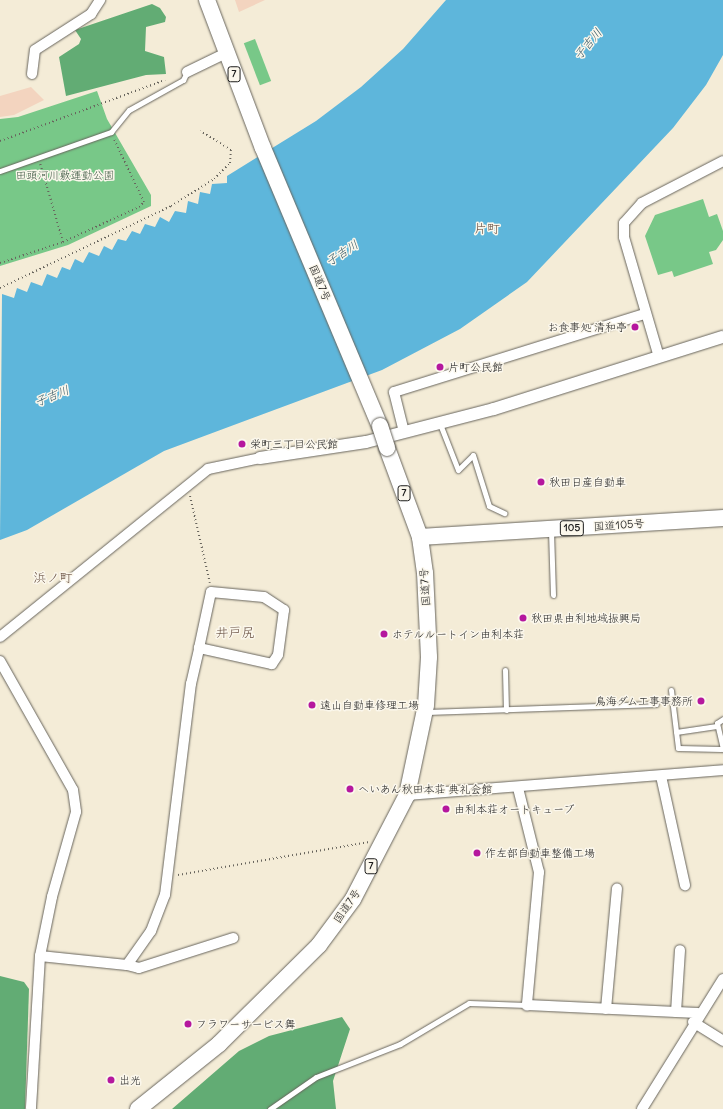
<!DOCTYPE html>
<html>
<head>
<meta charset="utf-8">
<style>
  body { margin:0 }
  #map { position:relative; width:723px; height:1109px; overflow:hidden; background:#f4ecd7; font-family:Delius,"Klee One",sans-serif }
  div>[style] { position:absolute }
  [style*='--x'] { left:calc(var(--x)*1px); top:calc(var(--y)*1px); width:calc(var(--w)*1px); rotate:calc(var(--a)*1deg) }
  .built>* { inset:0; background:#f3d4bf }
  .green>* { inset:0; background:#78c888; transform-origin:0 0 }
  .forest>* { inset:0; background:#62ac74 }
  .water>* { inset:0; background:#5eb6db }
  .path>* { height:2px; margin-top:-1px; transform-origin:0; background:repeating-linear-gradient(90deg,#68655d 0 1px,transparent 0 4px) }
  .roads { filter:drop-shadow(0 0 1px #68655d) drop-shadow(0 0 1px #68655d) }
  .service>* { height:5px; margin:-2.5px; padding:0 2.5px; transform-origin:2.5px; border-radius:2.5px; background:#fff }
  .minor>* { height:10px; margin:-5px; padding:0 5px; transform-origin:5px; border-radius:5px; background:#fff }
  .tertiary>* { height:12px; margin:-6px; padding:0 6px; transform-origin:6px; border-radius:6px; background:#fff }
  .trunk>* { height:16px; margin:-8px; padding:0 8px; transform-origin:8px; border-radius:8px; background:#fff }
  .bridges { filter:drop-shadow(0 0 1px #68655d) drop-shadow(0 0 1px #68655d) }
  .trunk-bridge>* { height:16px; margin:-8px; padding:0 8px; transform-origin:8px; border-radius:8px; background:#fff }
  .dots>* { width:11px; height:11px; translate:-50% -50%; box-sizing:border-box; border:2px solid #fbf7ec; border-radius:50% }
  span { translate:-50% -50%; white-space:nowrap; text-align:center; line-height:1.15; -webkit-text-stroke:3px #fbf7ec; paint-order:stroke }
  .shield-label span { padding:1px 3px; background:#fbf7ec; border:1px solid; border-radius:3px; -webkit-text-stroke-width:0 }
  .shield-label { font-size:10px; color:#1c1c1c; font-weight:700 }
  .park-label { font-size:11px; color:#3c5842 }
  .street-label { font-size:11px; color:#1c1c1c }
  .poi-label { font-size:11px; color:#1c1c1c }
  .right { translate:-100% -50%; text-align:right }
  .left { translate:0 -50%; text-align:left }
  .water-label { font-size:12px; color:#365a68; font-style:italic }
  .quarter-label { font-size:13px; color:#685042 }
</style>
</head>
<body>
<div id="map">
  <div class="built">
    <i style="clip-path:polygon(235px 0,265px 0,239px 12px)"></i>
    <i style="clip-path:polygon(31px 87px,44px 100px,14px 115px,0 117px,0 96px)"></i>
  </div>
  <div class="green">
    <i style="left:255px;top:39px;width:45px;height:12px;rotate:69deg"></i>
    <i style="clip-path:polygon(97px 91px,107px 119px,151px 195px,151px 206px,68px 245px,0 266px,0 119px,18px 117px)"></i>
    <i style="clip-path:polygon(703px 199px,709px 217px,717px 214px,723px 231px,723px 240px,716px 250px,709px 252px,713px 264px,674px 277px,672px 271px,658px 275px,645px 236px,655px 215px)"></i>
  </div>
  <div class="forest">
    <i style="clip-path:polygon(152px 4px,160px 8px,166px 17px,165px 22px,146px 27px,145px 51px,164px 57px,166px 74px,146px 75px,66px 96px,59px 57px,79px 44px,81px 39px,75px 30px)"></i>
    <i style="clip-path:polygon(0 976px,24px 982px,29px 989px,25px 1109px,0 1109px)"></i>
    <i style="clip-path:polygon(342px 1017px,350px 1029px,333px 1081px,336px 1109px,172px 1109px,239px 1051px,269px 1036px)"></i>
  </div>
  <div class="water">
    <i style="clip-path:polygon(446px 0,723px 0,723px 55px,706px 85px,673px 128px,527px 282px,460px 329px,382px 370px,164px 451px,27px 530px,0 540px,2px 294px,14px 298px,17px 288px,27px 292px,31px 282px,42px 286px,47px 274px,57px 278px,62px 267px,70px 270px,75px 259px,83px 263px,89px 252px,99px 256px,104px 246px,112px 250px,118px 239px,126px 241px,132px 231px,140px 234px,145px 224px,155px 227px,160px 217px,169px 222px,175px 211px,186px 213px,188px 201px,198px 204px,200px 192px,210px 194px,212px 184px,227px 183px,227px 176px,316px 121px,361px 87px,403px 49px)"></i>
  </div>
  <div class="path">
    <i style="--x:0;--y:141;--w:176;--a:-20.3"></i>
    <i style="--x:63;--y:242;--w:84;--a:-24.7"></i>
    <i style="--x:139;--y:207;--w:7;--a:-45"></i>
    <i style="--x:144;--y:202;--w:70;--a:-115.5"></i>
    <i style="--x:0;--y:263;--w:66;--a:-18.4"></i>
    <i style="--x:63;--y:242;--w:82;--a:-106.2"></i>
    <i style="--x:0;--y:288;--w:190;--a:-25.6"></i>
    <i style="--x:171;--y:206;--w:51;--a:-32.1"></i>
    <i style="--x:214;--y:179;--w:23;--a:-45"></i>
    <i style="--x:230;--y:163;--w:13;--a:-86"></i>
    <i style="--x:231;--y:150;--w:36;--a:-148"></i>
    <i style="--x:190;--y:496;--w:89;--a:77.1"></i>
    <i style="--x:178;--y:875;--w:194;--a:-9.8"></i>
  </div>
  <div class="roads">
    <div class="service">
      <i style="--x:0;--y:171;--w:118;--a:-19.4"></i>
      <i style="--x:111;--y:132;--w:28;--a:-51"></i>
      <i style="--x:129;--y:110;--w:62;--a:-29.1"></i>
      <i style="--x:183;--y:80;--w:9;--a:-63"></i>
      <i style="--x:440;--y:424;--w:49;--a:68.6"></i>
      <i style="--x:458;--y:470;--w:21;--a:-45"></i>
      <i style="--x:473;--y:455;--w:53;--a:72.6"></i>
      <i style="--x:489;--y:506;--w:17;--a:25"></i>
      <i style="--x:551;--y:531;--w:64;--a:88.2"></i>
      <i style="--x:505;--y:670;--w:40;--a:88.6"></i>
      <i style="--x:671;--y:690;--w:58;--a:83.1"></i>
      <i style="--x:678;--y:748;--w:43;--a:1.3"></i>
      <i style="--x:427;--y:712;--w:229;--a:-2"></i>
      <i style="--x:723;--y:719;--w:7;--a:146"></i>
      <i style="--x:717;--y:723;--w:27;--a:77"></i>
      <i style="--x:676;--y:732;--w:41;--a:-8.3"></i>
      <i style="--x:270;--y:1109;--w:56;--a:-34.8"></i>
      <i style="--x:316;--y:1077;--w:90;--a:-21.4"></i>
      <i style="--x:400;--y:1044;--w:80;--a:-30.7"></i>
      <i style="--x:469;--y:1003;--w:58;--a:2"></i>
    </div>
    <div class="minor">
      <i style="--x:187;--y:72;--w:43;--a:-26"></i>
      <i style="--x:32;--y:74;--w:24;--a:-83"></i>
      <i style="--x:35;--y:50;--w:67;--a:-32.7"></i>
      <i style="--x:91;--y:14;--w:17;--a:-57"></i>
      <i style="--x:659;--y:357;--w:125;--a:-106.3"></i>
      <i style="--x:624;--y:237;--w:14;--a:-90"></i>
      <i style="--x:624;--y:223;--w:27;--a:-48"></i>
      <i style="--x:642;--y:203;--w:91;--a:-27.4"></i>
      <i style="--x:404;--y:432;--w:41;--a:-104"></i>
      <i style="--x:394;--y:392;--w:263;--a:-17.3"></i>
      <i style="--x:0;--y:637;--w:267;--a:-38.9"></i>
      <i style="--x:208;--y:469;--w:53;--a:-11.9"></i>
      <i style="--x:0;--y:661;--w:148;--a:60.5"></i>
      <i style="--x:73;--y:790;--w:22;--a:82"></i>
      <i style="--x:76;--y:812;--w:88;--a:105.8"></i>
      <i style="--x:52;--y:897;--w:60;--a:101.5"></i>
      <i style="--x:40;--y:956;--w:153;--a:93.4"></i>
      <i style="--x:661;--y:776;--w:112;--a:77.6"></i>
      <i style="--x:518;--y:788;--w:87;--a:76"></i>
      <i style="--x:539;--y:872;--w:134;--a:95.2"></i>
      <i style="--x:527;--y:1005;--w:171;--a:2.7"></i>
      <i style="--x:407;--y:795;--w:317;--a:-4.5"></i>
      <i style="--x:40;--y:956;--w:87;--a:5.9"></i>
      <i style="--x:127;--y:965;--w:42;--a:-54.8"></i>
      <i style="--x:151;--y:931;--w:39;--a:-69"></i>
      <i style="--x:165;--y:895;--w:213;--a:-83"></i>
      <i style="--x:191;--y:684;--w:37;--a:-77"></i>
      <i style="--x:199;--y:648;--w:57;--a:-77.9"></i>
      <i style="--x:211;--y:592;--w:53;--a:5.4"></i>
      <i style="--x:264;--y:597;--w:24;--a:33"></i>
      <i style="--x:284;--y:610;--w:45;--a:97.6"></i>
      <i style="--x:278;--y:655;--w:11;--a:124"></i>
      <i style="--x:272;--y:664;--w:75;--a:-167.6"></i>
      <i style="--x:127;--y:965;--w:12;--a:14"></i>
      <i style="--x:139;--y:968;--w:99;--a:-17.7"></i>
      <i style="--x:606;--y:1009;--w:121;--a:-84.8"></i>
      <i style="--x:676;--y:1012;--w:62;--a:-86.3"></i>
      <i style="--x:693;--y:1022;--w:36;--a:32"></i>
      <i style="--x:642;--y:1109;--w:153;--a:-58.1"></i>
    </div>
    <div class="tertiary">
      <i style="--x:260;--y:458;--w:107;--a:-8.6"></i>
      <i style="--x:366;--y:442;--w:132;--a:-14.5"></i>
      <i style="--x:494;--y:409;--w:240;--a:-17.5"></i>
    </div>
    <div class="trunk">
      <i style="--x:207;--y:0;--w:158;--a:69.3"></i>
      <i style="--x:263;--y:148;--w:302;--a:67.2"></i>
      <i style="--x:420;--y:537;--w:304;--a:-3.6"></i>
      <i style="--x:138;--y:1109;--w:104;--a:-38.7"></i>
      <i style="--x:219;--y:1044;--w:141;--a:-44.7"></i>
      <i style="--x:319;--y:945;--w:57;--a:-53.5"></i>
      <i style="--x:353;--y:899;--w:117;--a:-62.6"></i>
      <i style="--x:407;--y:795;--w:92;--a:-78.1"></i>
      <i style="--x:426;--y:705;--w:48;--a:-86.4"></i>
      <i style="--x:429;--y:657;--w:84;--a:-92.7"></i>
      <i style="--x:425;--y:573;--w:36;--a:-98"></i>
      <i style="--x:420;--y:537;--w:95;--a:-110.3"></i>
    </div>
  </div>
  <div class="bridges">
    <div class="trunk-bridge">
      <i style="--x:380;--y:426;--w:23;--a:72"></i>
    </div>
  </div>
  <div class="dots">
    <i style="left:635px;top:327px;background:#b5179e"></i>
    <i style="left:440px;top:367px;background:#b5179e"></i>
    <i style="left:242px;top:444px;background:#b5179e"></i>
    <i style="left:541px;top:482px;background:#b5179e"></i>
    <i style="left:523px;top:618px;background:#b5179e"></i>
    <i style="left:384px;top:634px;background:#b5179e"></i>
    <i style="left:701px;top:701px;background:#b5179e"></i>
    <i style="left:312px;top:705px;background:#b5179e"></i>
    <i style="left:350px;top:789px;background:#b5179e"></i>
    <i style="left:446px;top:809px;background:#b5179e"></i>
    <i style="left:477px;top:853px;background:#b5179e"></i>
    <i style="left:188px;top:1024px;background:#b5179e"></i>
    <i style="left:111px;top:1080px;background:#b5179e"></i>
  </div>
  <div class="shield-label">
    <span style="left:234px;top:74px">7</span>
    <span style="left:404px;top:493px">7</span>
    <span style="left:572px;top:528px">105</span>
    <span style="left:371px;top:866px">7</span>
  </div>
  <div class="park-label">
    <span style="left:65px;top:175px">田頭河川敷運動公園</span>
  </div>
  <div class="street-label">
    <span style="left:320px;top:283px;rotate:67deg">国道7号</span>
    <span style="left:619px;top:525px;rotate:-4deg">国道105号</span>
    <span style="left:425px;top:587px;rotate:-94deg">国道7号</span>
    <span style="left:347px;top:906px;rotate:-56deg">国道7号</span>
  </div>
  <div class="poi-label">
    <span class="right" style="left:627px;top:327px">お食事処 清和亭</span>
    <span class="left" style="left:448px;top:367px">片町公民館</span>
    <span class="left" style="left:250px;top:444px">栄町三丁目公民館</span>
    <span class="left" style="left:549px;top:482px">秋田日産自動車</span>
    <span class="left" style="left:531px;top:618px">秋田県由利地域振興局</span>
    <span class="left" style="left:392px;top:634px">ホテルルートイン由利本荘</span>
    <span class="right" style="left:693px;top:701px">鳥海ダム工事事務所</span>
    <span class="left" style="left:320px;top:705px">遠山自動車修理工場</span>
    <span class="left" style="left:358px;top:789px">へいあん秋田本荘 典礼会館</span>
    <span class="left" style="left:454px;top:809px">由利本荘オートキューブ</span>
    <span class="left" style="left:485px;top:853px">作左部自動車整備工場</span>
    <span class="left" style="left:196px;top:1024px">フラワーサービス舞</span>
    <span class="left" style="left:119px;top:1080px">出光</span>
  </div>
  <div class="water-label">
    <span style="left:588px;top:44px;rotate:-50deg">子吉川</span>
    <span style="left:342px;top:253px;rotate:-33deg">子吉川</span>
    <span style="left:52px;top:396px;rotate:-22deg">子吉川</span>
  </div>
  <div class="quarter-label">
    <span style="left:487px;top:229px">片町</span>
    <span style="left:53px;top:578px">浜ノ町</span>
    <span style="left:235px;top:633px">井戸尻</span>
  </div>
</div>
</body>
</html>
